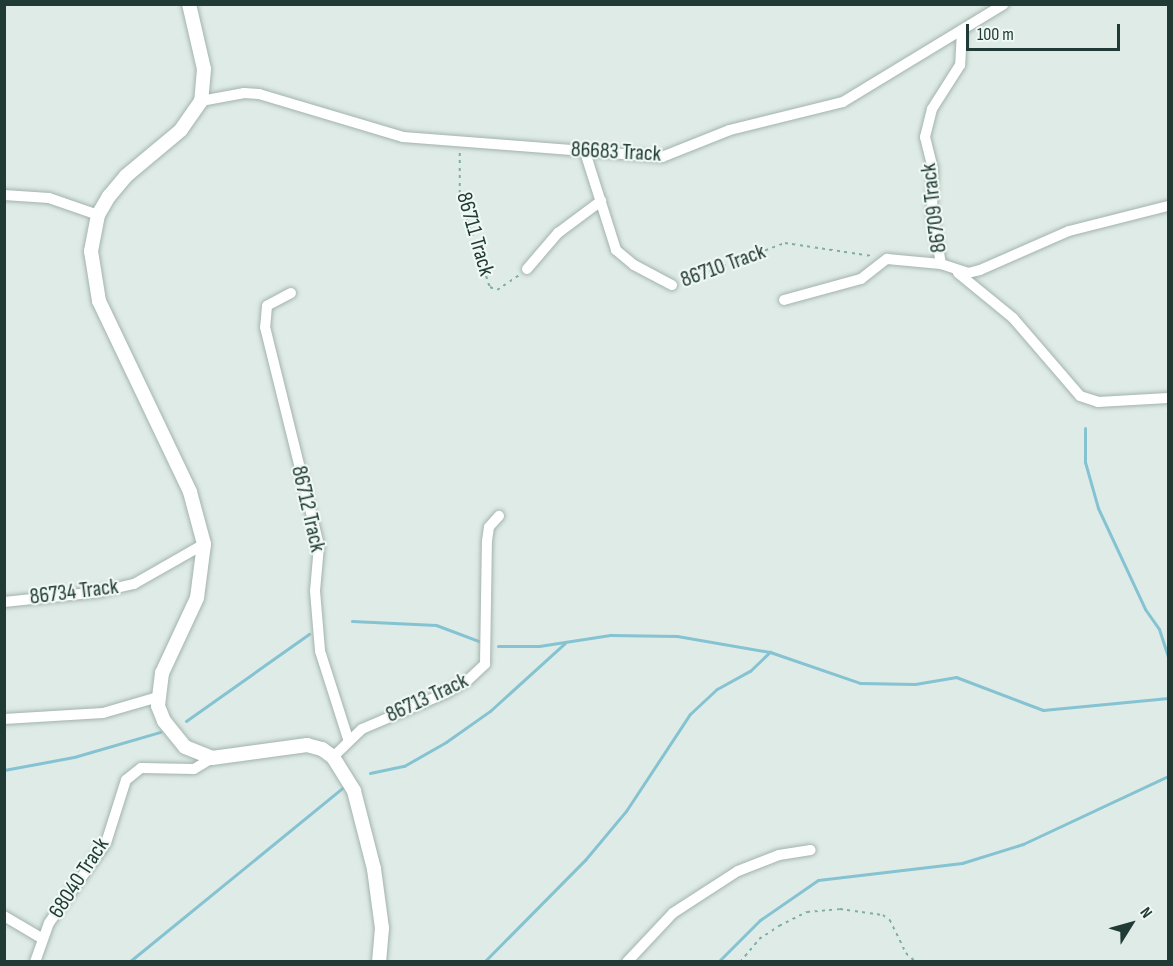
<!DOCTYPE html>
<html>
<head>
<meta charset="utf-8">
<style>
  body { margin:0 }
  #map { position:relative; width:1173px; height:966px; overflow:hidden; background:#dfebe6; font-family:"Sofia Sans Condensed",sans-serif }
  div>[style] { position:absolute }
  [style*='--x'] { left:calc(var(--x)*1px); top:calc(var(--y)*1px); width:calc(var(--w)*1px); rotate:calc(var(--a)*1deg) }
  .stream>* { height:3px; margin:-1.5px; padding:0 1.5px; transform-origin:1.5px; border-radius:1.5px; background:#85c3d2 }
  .path>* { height:1.5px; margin-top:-0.75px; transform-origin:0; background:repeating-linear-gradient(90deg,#7fafa2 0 3px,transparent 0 7.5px) }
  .roads { filter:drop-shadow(0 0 2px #a2b3ad) drop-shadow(0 0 2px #a2b3ad) }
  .minor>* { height:10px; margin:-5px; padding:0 5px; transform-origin:5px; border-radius:5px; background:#fff }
  .tertiary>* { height:14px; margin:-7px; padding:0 7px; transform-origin:7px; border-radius:7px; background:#fff }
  span { translate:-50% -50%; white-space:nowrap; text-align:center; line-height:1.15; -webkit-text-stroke:4.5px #f0f8f4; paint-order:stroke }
  .street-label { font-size:22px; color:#203b35 }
  .frame { position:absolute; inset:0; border:6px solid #203b35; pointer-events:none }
  .north { position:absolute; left:1101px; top:894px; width:60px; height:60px; -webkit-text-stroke:4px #f0f8f4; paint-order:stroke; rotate:53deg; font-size:16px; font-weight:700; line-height:24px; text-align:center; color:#203b35 }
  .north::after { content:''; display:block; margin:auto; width:21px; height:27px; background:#203b35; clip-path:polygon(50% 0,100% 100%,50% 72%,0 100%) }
  .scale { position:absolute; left:966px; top:24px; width:154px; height:27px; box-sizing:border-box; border:3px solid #203b35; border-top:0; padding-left:8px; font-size:18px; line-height:21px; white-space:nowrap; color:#203b35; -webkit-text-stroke:4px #f0f8f4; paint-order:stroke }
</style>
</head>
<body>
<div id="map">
  <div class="stream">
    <i style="--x:1085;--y:428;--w:34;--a:90"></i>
    <i style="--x:1085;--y:462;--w:48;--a:74.2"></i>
    <i style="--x:1098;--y:508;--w:111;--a:65"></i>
    <i style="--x:1145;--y:609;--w:24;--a:55"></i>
    <i style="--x:1159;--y:629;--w:29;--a:72"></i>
    <i style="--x:352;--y:621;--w:84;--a:2.7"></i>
    <i style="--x:436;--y:625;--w:48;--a:20.7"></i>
    <i style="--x:498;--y:646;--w:41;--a:0"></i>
    <i style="--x:539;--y:646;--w:72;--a:-8.8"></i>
    <i style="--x:610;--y:635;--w:67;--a:0.9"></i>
    <i style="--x:677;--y:636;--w:94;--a:9.8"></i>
    <i style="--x:770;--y:652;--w:95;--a:19"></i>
    <i style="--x:860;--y:683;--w:55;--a:1"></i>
    <i style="--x:915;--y:684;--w:42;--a:-9.7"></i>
    <i style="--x:956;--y:677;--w:93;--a:20.8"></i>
    <i style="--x:1043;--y:710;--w:126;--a:-5.5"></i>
    <i style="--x:186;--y:721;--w:151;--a:-35.3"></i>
    <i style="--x:4;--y:770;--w:71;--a:-10.5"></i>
    <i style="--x:74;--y:757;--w:90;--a:-16.2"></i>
    <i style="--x:370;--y:773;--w:35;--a:-12"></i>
    <i style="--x:404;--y:766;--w:48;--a:-29.7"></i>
    <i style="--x:446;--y:742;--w:54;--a:-35.2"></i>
    <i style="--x:490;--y:711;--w:101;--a:-42.2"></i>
    <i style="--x:129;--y:962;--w:279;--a:-39.2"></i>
    <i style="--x:484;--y:962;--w:144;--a:-45.3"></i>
    <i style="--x:585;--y:860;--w:64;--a:-50.1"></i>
    <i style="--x:626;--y:811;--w:116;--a:-56.6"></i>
    <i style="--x:690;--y:714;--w:37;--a:-43"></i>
    <i style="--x:717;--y:689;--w:38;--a:-29"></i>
    <i style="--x:750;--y:671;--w:28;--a:-44"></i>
    <i style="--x:718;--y:962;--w:59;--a:-45"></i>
    <i style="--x:760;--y:920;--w:70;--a:-34.6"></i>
    <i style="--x:818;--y:880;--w:145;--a:-6.7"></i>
    <i style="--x:962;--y:863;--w:64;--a:-17.3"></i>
    <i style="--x:1023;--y:844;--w:160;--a:-25.1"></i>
  </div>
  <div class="path">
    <i style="--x:460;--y:153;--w:45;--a:90"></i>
    <i style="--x:460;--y:198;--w:94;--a:71.4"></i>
    <i style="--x:490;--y:287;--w:8;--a:23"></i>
    <i style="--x:497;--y:290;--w:27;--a:-34"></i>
    <i style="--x:681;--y:282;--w:111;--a:-20.6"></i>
    <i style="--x:785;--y:243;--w:88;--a:8.5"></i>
    <i style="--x:740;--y:962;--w:30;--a:-50"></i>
    <i style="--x:759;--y:939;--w:24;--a:-33"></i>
    <i style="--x:779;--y:926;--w:31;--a:-27"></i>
    <i style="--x:807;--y:912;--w:33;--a:-5"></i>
    <i style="--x:840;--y:909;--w:43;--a:7.9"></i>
    <i style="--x:883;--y:915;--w:9;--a:36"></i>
    <i style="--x:890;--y:920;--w:37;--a:64"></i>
    <i style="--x:906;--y:953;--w:13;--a:42"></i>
  </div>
  <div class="roads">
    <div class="minor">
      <i style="--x:962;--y:30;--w:35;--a:93"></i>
      <i style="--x:960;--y:65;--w:52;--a:122.5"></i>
      <i style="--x:932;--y:109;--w:29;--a:104"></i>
      <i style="--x:925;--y:137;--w:33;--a:76"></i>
      <i style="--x:933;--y:169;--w:43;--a:91.3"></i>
      <i style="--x:932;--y:212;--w:53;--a:80.2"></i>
      <i style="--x:941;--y:264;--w:28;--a:18"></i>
      <i style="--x:968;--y:273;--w:12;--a:-14"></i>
      <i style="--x:980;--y:270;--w:97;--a:-23.7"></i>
      <i style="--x:1069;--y:231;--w:102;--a:-14.2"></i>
      <i style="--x:201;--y:101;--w:44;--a:-10.5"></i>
      <i style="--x:244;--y:93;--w:15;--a:4"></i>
      <i style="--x:259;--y:94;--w:150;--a:16.6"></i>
      <i style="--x:403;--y:137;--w:260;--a:4.4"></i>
      <i style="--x:662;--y:157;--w:73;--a:-21.7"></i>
      <i style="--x:730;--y:130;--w:116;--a:-13.9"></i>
      <i style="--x:843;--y:102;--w:188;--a:-31.3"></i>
      <i style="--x:585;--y:152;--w:103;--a:72.4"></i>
      <i style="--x:616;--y:250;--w:23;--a:40"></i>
      <i style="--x:634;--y:265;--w:43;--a:27.8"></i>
      <i style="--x:4;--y:195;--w:45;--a:3.8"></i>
      <i style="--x:49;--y:198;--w:52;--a:19.1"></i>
      <i style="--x:527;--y:269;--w:48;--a:-49.3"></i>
      <i style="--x:558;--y:233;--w:54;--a:-36.7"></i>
      <i style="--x:958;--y:273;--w:71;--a:39.3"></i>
      <i style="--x:1013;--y:318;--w:103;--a:49.3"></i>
      <i style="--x:1080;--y:396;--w:19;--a:18"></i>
      <i style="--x:1098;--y:402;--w:70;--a:-3.3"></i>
      <i style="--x:291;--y:293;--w:27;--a:152"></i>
      <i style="--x:267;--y:306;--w:21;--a:95"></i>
      <i style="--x:265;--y:327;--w:226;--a:76.1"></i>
      <i style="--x:319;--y:546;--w:45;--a:95.1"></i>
      <i style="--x:315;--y:591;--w:60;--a:85.2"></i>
      <i style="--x:320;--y:651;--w:92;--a:72.3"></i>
      <i style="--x:784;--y:300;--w:80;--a:-15.3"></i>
      <i style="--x:861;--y:279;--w:33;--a:-38"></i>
      <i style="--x:887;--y:259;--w:54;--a:5.3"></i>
      <i style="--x:4;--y:602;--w:96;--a:-6"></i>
      <i style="--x:99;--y:592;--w:36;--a:-13"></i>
      <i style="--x:134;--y:584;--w:81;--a:-29.7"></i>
      <i style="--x:4;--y:719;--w:99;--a:-3.5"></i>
      <i style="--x:103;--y:713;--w:57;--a:-16.2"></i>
      <i style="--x:333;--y:757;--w:40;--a:-44"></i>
      <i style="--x:362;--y:729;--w:91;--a:-23.2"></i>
      <i style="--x:446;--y:693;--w:24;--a:-30"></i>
      <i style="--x:467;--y:681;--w:25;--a:-43"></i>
      <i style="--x:485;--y:664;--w:123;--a:-89.1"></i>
      <i style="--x:487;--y:541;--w:14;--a:-82"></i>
      <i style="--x:489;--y:527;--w:15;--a:-48"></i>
      <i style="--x:4;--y:916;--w:45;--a:30.5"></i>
      <i style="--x:35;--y:962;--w:41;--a:-70.3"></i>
      <i style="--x:49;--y:923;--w:98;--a:-54.5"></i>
      <i style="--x:106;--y:843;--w:66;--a:-72.4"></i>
      <i style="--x:126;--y:780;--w:19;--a:-39"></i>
      <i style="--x:141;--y:768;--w:53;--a:1.1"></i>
      <i style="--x:194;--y:769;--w:21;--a:-31"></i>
      <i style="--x:627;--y:962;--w:67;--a:-46.8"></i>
      <i style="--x:673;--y:913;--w:77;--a:-32.9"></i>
      <i style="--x:738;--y:871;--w:44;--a:-21.3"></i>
      <i style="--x:779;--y:855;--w:32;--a:-9"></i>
    </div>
    <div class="tertiary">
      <i style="--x:189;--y:4;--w:67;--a:77"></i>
      <i style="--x:204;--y:69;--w:32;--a:95"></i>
      <i style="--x:201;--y:101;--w:35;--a:125"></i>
      <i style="--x:181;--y:130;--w:72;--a:140.1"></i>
      <i style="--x:126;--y:176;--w:26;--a:130"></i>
      <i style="--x:109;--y:196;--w:22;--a:120"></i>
      <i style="--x:98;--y:215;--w:37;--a:101"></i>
      <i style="--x:91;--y:251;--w:51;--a:80.9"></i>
      <i style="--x:99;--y:301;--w:212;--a:64.5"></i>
      <i style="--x:190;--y:492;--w:54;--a:74.9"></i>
      <i style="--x:204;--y:544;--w:54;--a:97.4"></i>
      <i style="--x:197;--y:598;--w:83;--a:115"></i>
      <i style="--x:162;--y:673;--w:33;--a:97"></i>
      <i style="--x:158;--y:706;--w:16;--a:68"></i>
      <i style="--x:164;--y:721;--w:33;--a:51"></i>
      <i style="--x:185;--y:747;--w:29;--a:22"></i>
      <i style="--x:212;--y:758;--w:96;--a:-7.8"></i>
      <i style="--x:307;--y:745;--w:16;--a:15"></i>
      <i style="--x:322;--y:749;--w:14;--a:36"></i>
      <i style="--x:333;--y:757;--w:40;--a:58"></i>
      <i style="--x:354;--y:791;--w:81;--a:75.6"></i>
      <i style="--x:374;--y:869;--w:60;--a:82.3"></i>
      <i style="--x:382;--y:928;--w:34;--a:95"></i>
    </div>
  </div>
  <div class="street-label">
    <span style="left:616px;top:152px;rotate:3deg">86683 Track</span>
    <span style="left:934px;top:208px;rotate:-97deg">86709 Track</span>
    <span style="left:475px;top:234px;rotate:74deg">86711 Track</span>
    <span style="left:723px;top:266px;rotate:-20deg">86710 Track</span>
    <span style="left:308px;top:509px;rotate:77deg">86712 Track</span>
    <span style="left:74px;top:592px;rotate:-7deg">86734 Track</span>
    <span style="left:427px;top:698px;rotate:-25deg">86713 Track</span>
    <span style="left:79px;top:878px;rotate:-57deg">68040 Track</span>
  </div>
  <div class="frame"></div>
  <div class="north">N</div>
  <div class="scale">100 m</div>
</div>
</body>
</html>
